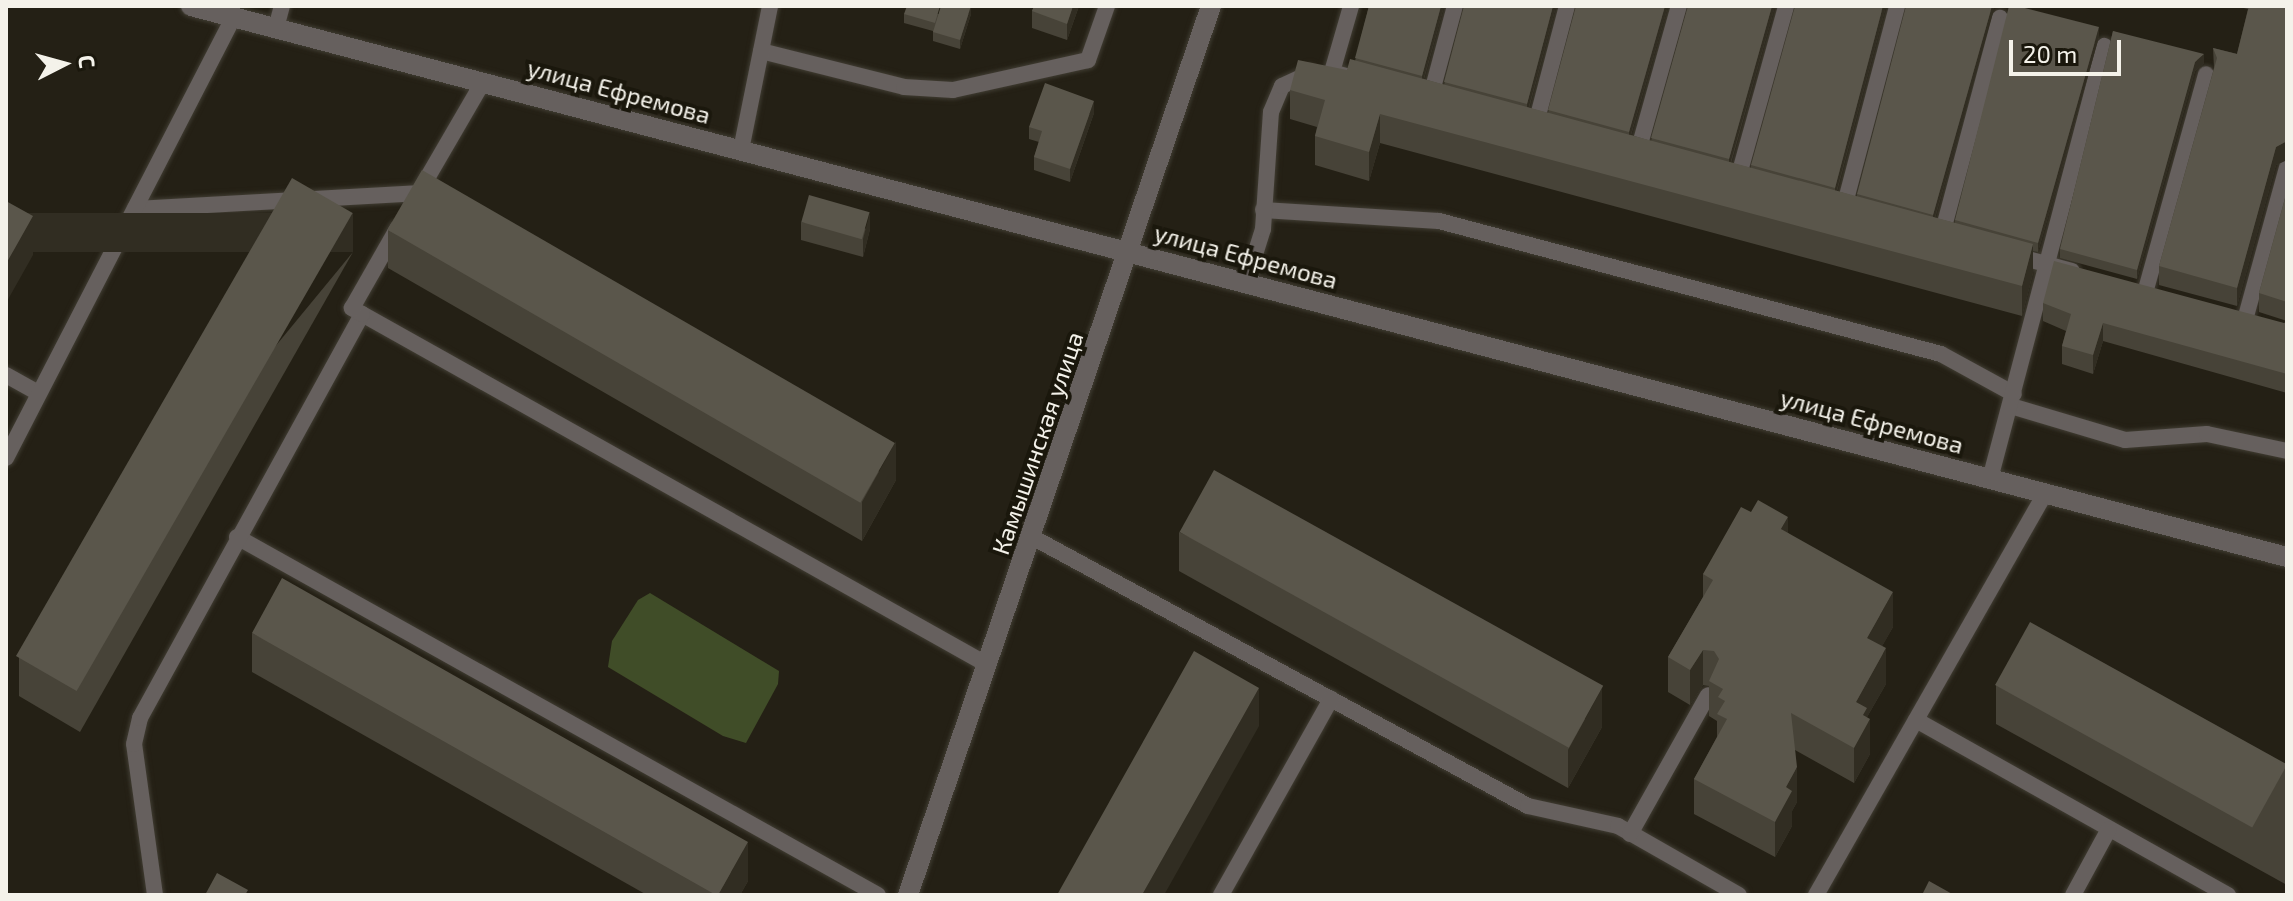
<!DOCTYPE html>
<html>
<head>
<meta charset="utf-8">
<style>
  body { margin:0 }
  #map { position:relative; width:2293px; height:901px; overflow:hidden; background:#242015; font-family:"Exo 2",sans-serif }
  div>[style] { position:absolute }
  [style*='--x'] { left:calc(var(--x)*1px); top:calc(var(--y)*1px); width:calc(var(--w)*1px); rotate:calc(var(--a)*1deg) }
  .green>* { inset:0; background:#404d28 }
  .roads { filter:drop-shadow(0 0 2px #413d33) drop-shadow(0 0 2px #413d33) }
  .service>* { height:16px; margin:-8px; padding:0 8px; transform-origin:8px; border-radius:8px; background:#66605e }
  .tertiary>* { height:20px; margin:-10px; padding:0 10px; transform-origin:10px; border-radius:10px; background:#66605e }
  .wall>* { inset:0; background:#474338 }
  .shaded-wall>* { inset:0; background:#312d22; transform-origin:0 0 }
  .building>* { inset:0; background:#5a564b; transform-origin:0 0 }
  span { translate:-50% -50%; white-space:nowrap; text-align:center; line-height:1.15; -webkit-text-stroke:8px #1a170c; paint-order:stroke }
  .street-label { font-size:24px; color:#f4f2ea }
  .frame { position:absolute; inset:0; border:8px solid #f4f2ea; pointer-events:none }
  .north { position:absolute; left:24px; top:24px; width:80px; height:80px; -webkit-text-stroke:6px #1a170c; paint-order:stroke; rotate:84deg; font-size:22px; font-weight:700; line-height:32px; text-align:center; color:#f4f2ea }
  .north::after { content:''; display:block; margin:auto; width:28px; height:36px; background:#f4f2ea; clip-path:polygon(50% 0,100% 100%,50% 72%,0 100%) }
  .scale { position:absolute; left:2009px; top:40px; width:112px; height:36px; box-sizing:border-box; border:4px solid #f4f2ea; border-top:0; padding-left:10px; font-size:24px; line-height:28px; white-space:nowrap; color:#f4f2ea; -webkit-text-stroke:6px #1a170c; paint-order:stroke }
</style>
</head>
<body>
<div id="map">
  <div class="green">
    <i style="clip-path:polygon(650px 593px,779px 671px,778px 684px,746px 743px,723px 736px,608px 667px,612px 641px,638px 600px)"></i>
  </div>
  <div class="roads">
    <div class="service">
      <i style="--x:276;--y:28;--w:23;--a:-75"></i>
      <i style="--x:761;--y:51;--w:147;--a:14.1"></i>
      <i style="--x:904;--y:87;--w:49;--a:3.5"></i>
      <i style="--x:953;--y:90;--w:138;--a:-12.5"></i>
      <i style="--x:1088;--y:60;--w:57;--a:-70.6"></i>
      <i style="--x:1346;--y:76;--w:15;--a:-164"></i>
      <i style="--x:1332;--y:72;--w:69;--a:-73.9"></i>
      <i style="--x:1430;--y:99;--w:96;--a:-75"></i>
      <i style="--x:1535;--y:127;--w:125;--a:-75.2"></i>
      <i style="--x:741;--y:150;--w:147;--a:-78.6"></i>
      <i style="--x:1637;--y:155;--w:155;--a:-74.3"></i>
      <i style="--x:1737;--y:182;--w:183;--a:-74.4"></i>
      <i style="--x:419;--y:192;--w:127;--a:-59.8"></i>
      <i style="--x:135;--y:209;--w:283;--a:-3.2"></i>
      <i style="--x:1263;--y:210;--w:176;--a:3.6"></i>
      <i style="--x:1439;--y:221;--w:519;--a:14.84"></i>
      <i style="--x:1941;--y:354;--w:83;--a:28.7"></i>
      <i style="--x:1843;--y:211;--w:212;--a:-75.2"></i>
      <i style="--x:1941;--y:238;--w:228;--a:-75"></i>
      <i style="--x:2013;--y:255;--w:61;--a:15.2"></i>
      <i style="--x:1246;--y:283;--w:57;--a:-72.5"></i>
      <i style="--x:1263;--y:229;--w:117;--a:-86.1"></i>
      <i style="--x:1271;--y:112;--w:28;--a:-67"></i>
      <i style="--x:1282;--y:86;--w:31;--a:-25"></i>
      <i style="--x:2145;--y:293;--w:227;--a:-74.4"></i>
      <i style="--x:362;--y:314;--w:718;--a:29.28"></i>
      <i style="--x:2245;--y:320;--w:158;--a:-74.6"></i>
      <i style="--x:6;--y:375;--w:37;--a:29"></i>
      <i style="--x:2011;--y:406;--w:119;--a:16.6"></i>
      <i style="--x:2125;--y:440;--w:82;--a:-4.2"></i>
      <i style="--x:2207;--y:434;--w:82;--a:12"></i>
      <i style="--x:6;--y:458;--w:496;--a:-62.7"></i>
      <i style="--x:1990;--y:479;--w:448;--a:-75.2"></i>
      <i style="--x:237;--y:537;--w:734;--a:29.18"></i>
      <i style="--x:1032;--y:537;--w:564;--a:28.47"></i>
      <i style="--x:1528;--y:806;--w:92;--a:12.5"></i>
      <i style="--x:1618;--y:826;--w:139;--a:29.7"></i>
      <i style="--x:1916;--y:720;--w:358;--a:29.3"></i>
      <i style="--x:1630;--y:834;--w:159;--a:-60.7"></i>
      <i style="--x:155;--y:895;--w:152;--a:-97.9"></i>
      <i style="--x:134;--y:744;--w:27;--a:-77"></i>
      <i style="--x:140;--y:718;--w:461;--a:-61.2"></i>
      <i style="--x:362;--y:314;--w:12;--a:-149"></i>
      <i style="--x:352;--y:308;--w:91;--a:-60.3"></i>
      <i style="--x:1221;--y:895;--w:225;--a:-60.7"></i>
      <i style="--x:1816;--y:895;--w:463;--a:-60.3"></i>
      <i style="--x:2073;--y:895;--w:75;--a:-61.4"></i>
    </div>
    <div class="tertiary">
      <i style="--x:191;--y:6;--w:2167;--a:14.73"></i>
      <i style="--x:908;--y:895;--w:939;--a:-71.18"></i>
    </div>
  </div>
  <div class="wall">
    <i style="clip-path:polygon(1034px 6px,1079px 6px,1067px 40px,1032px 28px,1032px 11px)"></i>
    <i style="clip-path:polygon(1369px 6px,1444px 6px,1424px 79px,1444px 85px,1464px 6px,1556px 6px,1529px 108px,1548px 113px,1576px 6px,1668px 6px,1631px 135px,1651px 141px,1688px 6px,1775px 6px,1731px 163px,1751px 168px,1751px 165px,1886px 6px,1837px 191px,1857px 197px,1857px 194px,1994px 6px,1935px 218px,1955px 223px,1955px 220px,2099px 37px,2038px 252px,2033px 251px,2033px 273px,2022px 316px,1380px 143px,1369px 181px,1315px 165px,1315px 136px,1317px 127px,1290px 119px,1290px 90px,1347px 70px,1355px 61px)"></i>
    <i style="clip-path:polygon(2235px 6px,2287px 6px,2287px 160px,2276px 165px,2237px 306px,2159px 285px,2159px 266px,2214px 68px,2213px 48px,2237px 54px,2248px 9px)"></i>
    <i style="clip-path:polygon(904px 14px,971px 14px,960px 49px,933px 41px,933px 31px,904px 23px)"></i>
    <i style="clip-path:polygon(2113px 31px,2204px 63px,2195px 71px,2137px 279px,2060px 258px,2060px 249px)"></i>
    <i style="clip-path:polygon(1094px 113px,1070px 182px,1034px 170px,1034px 157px,1039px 142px,1029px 139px,1029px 127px)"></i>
    <i style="clip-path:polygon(2287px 191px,2287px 321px,2259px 312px,2259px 293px)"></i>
    <i style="clip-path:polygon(801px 222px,870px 229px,863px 257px,801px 240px)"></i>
    <i style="clip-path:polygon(388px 230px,896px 480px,862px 541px,388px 268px)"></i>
    <i style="clip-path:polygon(353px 252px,80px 732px,19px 696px,19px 658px)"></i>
    <i style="clip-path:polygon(2043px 303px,2284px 323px,2287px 322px,2287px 393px,2103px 341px,2093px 374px,2062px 364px,2062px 346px,2066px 331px,2043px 321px)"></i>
    <i style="clip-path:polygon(1179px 532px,1602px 727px,1568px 788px,1179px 571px)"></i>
    <i style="clip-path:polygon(1788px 533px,1893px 627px,1882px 646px,1886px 684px,1867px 717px,1870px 754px,1854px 783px,1795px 750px,1797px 802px,1792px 811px,1792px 826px,1775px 857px,1694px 814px,1694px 779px,1717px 737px,1717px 721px,1709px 716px,1709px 686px,1703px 685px,1690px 705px,1668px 692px,1668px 657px,1703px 597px,1703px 574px)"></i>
    <i style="clip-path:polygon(252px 633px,748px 881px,740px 895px,647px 895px,252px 672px)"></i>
    <i style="clip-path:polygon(1996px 685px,2287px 764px,2287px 885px,1996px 724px)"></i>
  </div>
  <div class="shaded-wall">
    <i style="clip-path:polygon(971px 6px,971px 14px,960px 49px,960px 40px)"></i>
    <i style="clip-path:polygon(1073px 6px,1079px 6px,1067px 40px,1067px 24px)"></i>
    <i style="clip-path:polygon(1441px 6px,1444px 6px,1422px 85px,1422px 76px)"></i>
    <i style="clip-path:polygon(1553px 6px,1556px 6px,1527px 114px,1527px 104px)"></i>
    <i style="clip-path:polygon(1665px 6px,1668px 6px,1629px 141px,1629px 132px)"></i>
    <i style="clip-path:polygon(1772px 6px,1775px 6px,1729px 168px,1729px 159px)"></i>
    <i style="clip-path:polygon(1883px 6px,1886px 6px,1835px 197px,1835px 188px)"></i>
    <i style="clip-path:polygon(1992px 6px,1994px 6px,1994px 9px,1933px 224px,1933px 215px)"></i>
    <i style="clip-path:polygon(2099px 27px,2099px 37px,2038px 252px,2038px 243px)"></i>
    <i style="clip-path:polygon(2204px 54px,2204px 63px,2195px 71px,2137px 279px,2137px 270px,2195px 62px)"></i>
    <i style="clip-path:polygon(1094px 101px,1094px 113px,1070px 182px,1070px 169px)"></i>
    <i style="clip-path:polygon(1380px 114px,1380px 143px,1369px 181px,1369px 152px)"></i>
    <i style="clip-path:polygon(2287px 141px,2287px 160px,2276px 165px,2237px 306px,2237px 288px,2276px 147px)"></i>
    <i style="clip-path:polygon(870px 212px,870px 229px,863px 257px,863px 239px)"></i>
    <i style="left:353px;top:213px;width:39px;height:552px;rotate:90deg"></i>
    <i style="clip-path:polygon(33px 216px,33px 255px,6px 303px,6px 264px)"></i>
    <i style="clip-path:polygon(2033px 244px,2033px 273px,2022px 316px,2022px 286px)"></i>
    <i style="clip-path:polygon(2103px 323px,2103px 341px,2093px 374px,2093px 355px)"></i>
    <i style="clip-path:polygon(896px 441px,896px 480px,862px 541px,862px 502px)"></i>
    <i style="clip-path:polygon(1788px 517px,1788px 552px,1781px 529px)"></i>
    <i style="clip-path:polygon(1893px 592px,1893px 627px,1867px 673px,1867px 638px)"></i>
    <i style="clip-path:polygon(1886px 648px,1886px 684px,1867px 717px,1867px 724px,1870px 719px,1870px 754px,1854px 783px,1854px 748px,1856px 702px)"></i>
    <i style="clip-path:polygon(1703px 650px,1703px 685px,1690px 705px,1690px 670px)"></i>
    <i style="clip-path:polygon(1259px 688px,1259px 726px,1164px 895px,1142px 895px)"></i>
    <i style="clip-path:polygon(1602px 688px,1602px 727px,1568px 788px,1568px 750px)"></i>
    <i style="clip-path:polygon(1797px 767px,1797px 802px,1792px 811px,1792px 826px,1775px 857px,1775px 822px,1786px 787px)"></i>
    <i style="clip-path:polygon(748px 842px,748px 881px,740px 895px,718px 895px)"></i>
  </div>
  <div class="building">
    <i style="clip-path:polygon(907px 6px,940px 6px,935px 23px,904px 14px)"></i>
    <i style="clip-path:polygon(941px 6px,971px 6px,960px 40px,933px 32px)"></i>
    <i style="clip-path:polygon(1034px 6px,1073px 6px,1067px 24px,1032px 11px)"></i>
    <i style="clip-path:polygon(1369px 6px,1441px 6px,1422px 76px,1355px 58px)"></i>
    <i style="clip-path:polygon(1464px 6px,1553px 6px,1527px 104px,1444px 82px)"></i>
    <i style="clip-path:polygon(1576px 6px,1665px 6px,1629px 132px,1548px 110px)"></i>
    <i style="clip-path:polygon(1688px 6px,1772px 6px,1729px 159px,1651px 138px)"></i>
    <i style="clip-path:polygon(1795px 6px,1883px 6px,1835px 188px,1751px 165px)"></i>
    <i style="clip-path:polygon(1906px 6px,1992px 6px,1933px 215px,1857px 194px)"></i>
    <i style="clip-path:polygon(2009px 6px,2017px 6px,2099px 27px,2038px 243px,1955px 220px)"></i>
    <i style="clip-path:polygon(2249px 6px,2287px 6px,2287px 141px,2276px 147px,2237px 288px,2159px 266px,2217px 58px,2213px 48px,2237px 54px)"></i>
    <i style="clip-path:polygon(2113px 31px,2204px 54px,2195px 62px,2137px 270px,2060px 249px)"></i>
    <i style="clip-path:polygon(1350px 59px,2033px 244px,2022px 286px,1380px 114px,1369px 152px,1315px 136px,1325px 100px,1290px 90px,1298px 60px,1347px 70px)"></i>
    <i style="clip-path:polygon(1045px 83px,1094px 101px,1070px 169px,1034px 157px,1042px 131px,1029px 127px)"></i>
    <i style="left:422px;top:170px;width:546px;height:69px;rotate:30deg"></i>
    <i style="left:292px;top:178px;width:70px;height:552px;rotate:30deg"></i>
    <i style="clip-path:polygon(2287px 191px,2287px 302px,2259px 293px)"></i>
    <i style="left:809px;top:195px;width:63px;height:28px;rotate:16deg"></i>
    <i style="clip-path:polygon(6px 201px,33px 216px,6px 264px)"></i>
    <i style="clip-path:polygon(2054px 261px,2284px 323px,2287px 322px,2287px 374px,2103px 323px,2093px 355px,2062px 346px,2071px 314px,2043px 303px)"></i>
    <i style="left:1214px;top:470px;width:445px;height:71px;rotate:29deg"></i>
    <i style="clip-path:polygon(1758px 500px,1788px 517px,1781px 529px,1893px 592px,1867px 638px,1886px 648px,1856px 702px,1867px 708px,1863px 715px,1870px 719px,1854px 748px,1791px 713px,1797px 767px,1786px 787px,1792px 791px,1775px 822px,1694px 779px,1727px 719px,1717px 714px,1725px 701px,1718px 697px,1723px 689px,1709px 681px,1719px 659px,1714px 651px,1703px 650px,1690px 670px,1668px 657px,1713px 580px,1703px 574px,1741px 507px,1751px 512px)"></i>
    <i style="clip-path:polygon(282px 578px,748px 842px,718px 895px,716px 895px,252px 633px)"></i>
    <i style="left:2030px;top:622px;width:294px;height:72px;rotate:29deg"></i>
    <i style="clip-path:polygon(1194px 651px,1259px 688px,1142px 895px,1057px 895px)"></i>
    <i style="clip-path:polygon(217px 873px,248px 890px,245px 895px,205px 895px)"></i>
    <i style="clip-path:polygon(1929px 881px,1954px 895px,1922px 895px)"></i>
  </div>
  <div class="street-label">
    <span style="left:619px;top:91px;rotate:15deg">улица Ефремова</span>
    <span style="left:1246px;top:256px;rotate:15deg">улица Ефремова</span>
    <span style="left:1872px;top:421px;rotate:15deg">улица Ефремова</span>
    <span style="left:1037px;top:443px;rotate:-71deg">Камышинская улица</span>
  </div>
  <div class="frame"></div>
  <div class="north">С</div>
  <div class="scale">20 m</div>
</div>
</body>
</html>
